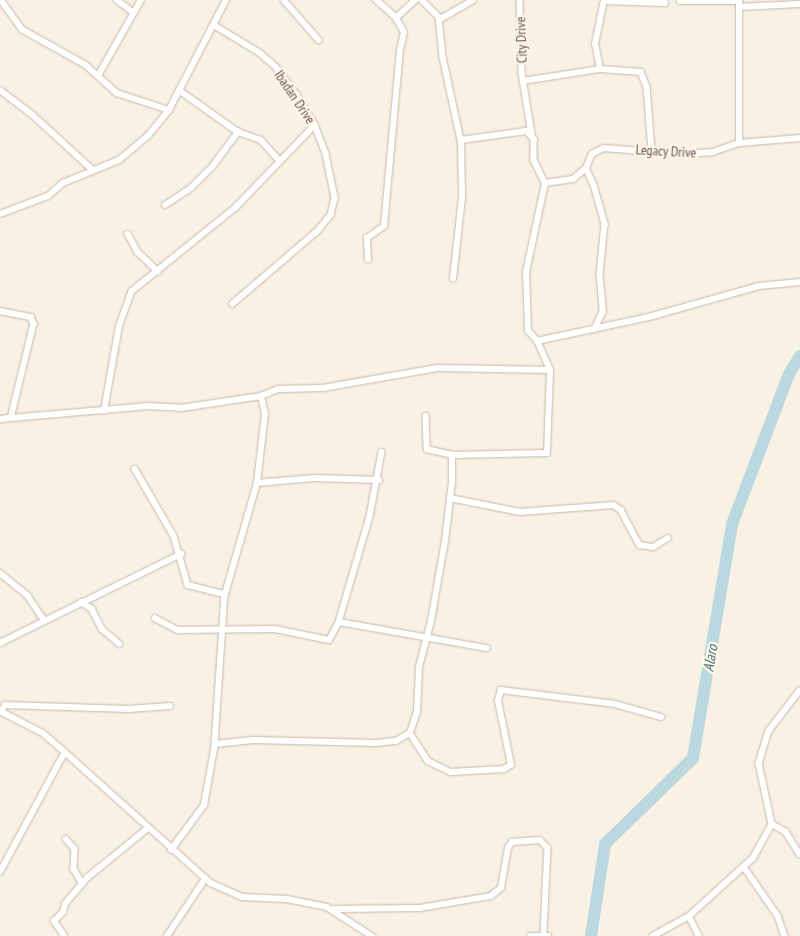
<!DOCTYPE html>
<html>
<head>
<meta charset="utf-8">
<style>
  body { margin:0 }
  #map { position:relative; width:800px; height:936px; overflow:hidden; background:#f9f1e3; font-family:"PT Sans Narrow",sans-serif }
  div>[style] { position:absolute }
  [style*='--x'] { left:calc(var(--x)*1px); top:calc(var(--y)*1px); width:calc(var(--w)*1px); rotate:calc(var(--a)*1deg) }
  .river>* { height:12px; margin:-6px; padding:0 6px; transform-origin:6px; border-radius:6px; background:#bad8df }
  .roads { filter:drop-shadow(0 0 1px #c8b9ab) drop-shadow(0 0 1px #c8b9ab) }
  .minor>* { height:5.5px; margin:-2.75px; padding:0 2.75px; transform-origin:2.75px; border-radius:2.75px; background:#fff }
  span { translate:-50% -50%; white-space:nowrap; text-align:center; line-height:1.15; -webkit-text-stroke:5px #fcf5e8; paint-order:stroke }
  .street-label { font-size:14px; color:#6d594c }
  .water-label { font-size:15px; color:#49747e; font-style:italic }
</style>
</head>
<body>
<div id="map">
  <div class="river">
    <i style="--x:591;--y:936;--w:93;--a:-81.3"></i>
    <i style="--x:605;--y:844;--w:123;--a:-44.3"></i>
    <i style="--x:693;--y:758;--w:237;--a:-80.5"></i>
    <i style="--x:732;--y:524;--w:160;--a:-69.2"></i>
    <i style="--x:789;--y:374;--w:21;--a:-59"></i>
  </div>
  <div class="roads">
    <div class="minor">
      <i style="--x:1;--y:0;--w:37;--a:54"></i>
      <i style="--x:23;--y:30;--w:72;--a:29.1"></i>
      <i style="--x:86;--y:65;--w:42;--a:42.1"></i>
      <i style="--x:117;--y:93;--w:55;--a:18.1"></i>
      <i style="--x:117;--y:0;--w:21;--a:37"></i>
      <i style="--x:284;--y:0;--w:53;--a:48.8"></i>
      <i style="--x:422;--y:0;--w:24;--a:45"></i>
      <i style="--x:439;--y:17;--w:40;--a:84.3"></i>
      <i style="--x:443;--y:57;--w:85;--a:77.8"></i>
      <i style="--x:461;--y:140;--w:67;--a:-7.8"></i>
      <i style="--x:527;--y:131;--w:11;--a:49"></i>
      <i style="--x:534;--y:139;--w:21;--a:90"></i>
      <i style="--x:534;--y:160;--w:25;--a:64"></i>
      <i style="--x:520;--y:0;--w:73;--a:88.4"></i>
      <i style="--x:522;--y:73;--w:62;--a:80.7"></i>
      <i style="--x:605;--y:1;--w:60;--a:1.9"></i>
      <i style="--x:680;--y:1;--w:59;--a:0"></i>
      <i style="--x:739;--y:7;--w:61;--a:-2.8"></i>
      <i style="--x:396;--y:18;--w:26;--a:-43"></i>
      <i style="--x:439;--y:20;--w:39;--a:-30"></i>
      <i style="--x:214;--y:25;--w:54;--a:31.3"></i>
      <i style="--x:260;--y:53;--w:21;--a:41"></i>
      <i style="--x:276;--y:67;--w:35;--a:53"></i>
      <i style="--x:297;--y:95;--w:35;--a:59"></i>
      <i style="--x:315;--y:125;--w:31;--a:69"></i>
      <i style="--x:326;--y:154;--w:45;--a:78.4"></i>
      <i style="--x:335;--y:198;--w:17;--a:103"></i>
      <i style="--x:331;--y:215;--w:22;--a:129"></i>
      <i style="--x:317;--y:232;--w:111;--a:139.4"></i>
      <i style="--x:600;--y:69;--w:25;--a:-101"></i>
      <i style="--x:595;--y:44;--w:45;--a:-78.4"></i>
      <i style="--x:98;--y:76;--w:87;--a:-60.5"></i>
      <i style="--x:523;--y:81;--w:78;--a:-8.9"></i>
      <i style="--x:600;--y:69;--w:41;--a:4.2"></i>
      <i style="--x:641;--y:72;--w:16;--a:68"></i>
      <i style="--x:647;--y:87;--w:64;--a:85.5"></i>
      <i style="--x:0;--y:90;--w:41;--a:37.1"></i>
      <i style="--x:33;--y:115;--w:81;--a:42.5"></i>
      <i style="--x:179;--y:90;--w:72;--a:35.4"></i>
      <i style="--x:238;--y:132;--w:24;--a:19"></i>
      <i style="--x:261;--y:140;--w:28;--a:48"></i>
      <i style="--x:739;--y:143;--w:143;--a:-90"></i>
      <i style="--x:586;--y:168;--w:19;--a:65"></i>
      <i style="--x:594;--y:185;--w:41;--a:74.2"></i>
      <i style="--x:605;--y:224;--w:50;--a:95.7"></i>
      <i style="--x:600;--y:274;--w:38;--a:85"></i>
      <i style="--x:603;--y:312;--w:19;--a:115"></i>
      <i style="--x:545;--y:183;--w:28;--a:-8"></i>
      <i style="--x:573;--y:179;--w:17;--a:-40"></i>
      <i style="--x:586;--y:168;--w:15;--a:-67"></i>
      <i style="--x:592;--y:154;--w:13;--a:-27"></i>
      <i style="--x:604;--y:148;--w:75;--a:4.6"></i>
      <i style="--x:679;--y:154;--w:34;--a:-3"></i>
      <i style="--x:713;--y:152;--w:28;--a:-19"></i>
      <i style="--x:739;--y:143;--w:61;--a:-4.7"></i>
      <i style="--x:165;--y:205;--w:31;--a:-33"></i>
      <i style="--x:191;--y:188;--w:30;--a:-45"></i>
      <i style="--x:212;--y:167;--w:44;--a:-53.4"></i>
      <i style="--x:0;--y:214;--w:51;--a:-20.6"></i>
      <i style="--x:48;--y:196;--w:20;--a:-41"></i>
      <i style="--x:63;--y:183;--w:61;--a:-22.3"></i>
      <i style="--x:119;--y:160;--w:38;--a:-40"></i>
      <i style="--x:148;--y:136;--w:33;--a:-51"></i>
      <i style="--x:169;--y:110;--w:124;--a:-62.6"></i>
      <i style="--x:128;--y:234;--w:21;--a:61"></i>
      <i style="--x:138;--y:252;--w:28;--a:44"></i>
      <i style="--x:368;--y:260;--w:22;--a:-93"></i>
      <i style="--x:367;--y:238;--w:21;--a:-35"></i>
      <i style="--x:384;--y:226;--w:177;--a:-84.8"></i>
      <i style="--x:400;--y:50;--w:17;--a:-77"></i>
      <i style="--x:404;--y:33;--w:17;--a:-118"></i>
      <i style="--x:396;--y:18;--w:27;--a:-138"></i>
      <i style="--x:453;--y:279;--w:82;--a:-83.7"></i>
      <i style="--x:462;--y:197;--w:57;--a:-91"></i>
      <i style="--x:0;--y:311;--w:32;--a:11"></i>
      <i style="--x:31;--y:317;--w:8;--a:67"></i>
      <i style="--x:34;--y:324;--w:97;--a:103.7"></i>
      <i style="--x:11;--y:418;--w:11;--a:170"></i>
      <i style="--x:537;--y:341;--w:115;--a:-12.1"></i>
      <i style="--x:649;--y:317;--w:114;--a:-15.7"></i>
      <i style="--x:759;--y:286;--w:41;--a:-5.6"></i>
      <i style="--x:104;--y:411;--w:86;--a:-80"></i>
      <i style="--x:119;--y:326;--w:37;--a:-70"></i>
      <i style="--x:132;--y:291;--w:132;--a:-38.9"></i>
      <i style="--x:235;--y:208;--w:115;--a:-46.1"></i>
      <i style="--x:426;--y:416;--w:33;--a:88"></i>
      <i style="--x:427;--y:449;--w:26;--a:13"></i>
      <i style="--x:452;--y:455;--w:95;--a:-1.2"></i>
      <i style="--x:547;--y:453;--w:83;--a:-87.9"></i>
      <i style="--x:550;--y:370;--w:32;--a:-114"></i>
      <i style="--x:537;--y:341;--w:13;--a:-132"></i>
      <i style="--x:528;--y:331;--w:59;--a:-91.9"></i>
      <i style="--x:526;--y:272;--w:91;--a:-77.9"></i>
      <i style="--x:11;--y:418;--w:138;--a:-5"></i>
      <i style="--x:148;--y:406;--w:33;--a:3"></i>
      <i style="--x:181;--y:408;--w:81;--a:-8.5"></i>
      <i style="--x:261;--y:396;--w:18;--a:-22"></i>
      <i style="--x:278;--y:389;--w:45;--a:-1.3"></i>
      <i style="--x:323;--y:388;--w:117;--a:-9.9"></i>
      <i style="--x:438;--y:368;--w:112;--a:1"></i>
      <i style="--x:382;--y:452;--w:66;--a:100.5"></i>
      <i style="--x:370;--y:517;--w:109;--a:106.4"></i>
      <i style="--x:339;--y:622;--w:150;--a:10"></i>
      <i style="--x:135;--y:469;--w:78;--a:59.8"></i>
      <i style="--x:174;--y:536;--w:51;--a:74.1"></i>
      <i style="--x:188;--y:585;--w:38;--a:14"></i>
      <i style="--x:225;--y:594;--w:150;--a:93.8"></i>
      <i style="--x:257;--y:483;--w:57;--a:-5"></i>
      <i style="--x:314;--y:478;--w:65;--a:1.8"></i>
      <i style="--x:450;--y:498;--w:71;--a:11.3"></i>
      <i style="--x:520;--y:512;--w:94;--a:-4.3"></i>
      <i style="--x:614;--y:505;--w:9;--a:36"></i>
      <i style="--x:621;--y:510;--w:40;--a:62"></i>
      <i style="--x:640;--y:545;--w:13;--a:9"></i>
      <i style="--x:653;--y:547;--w:17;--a:-31"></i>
      <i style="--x:0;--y:573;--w:36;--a:39"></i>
      <i style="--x:28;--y:596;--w:29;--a:56"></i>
      <i style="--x:225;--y:594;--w:116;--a:-73.9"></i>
      <i style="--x:257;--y:483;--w:69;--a:-83.4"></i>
      <i style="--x:265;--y:414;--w:18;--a:-103"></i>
      <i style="--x:81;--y:602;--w:13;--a:32"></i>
      <i style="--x:92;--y:609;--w:22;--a:63"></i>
      <i style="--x:102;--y:629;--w:23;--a:40"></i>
      <i style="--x:155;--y:618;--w:26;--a:28"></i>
      <i style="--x:178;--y:630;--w:97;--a:-0.6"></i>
      <i style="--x:275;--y:629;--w:55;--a:11.5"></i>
      <i style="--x:329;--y:640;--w:21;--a:-61"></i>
      <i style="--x:0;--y:643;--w:202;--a:-26.2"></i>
      <i style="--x:800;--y:691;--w:51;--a:127.8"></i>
      <i style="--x:769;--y:731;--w:34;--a:107"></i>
      <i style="--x:759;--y:763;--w:62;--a:78"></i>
      <i style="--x:772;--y:824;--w:16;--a:30"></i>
      <i style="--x:786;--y:832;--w:26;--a:58"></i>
      <i style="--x:0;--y:711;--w:48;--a:27.1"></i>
      <i style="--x:43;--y:733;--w:29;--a:41"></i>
      <i style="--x:65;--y:752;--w:196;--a:41.9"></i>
      <i style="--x:211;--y:883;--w:34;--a:24"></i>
      <i style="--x:242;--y:897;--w:45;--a:2.5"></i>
      <i style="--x:287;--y:899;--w:41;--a:11.3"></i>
      <i style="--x:327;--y:907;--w:54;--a:32.8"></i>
      <i style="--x:1;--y:712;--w:8;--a:-60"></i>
      <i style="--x:5;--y:705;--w:124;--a:1.8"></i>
      <i style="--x:129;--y:709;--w:41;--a:-4.2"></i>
      <i style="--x:410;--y:733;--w:33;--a:57"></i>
      <i style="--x:428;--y:761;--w:25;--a:26"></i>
      <i style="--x:451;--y:772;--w:53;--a:-3.2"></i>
      <i style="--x:504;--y:769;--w:8;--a:-30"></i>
      <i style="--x:511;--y:765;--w:65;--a:-101.5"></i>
      <i style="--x:498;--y:701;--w:11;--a:-75"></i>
      <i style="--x:501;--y:690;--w:115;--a:7"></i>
      <i style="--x:615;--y:704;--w:48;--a:15.8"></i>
      <i style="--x:66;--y:839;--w:13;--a:48"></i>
      <i style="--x:75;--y:849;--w:20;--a:93"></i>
      <i style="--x:74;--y:869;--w:16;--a:60"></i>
      <i style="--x:171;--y:850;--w:56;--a:-53.7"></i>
      <i style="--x:204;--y:805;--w:62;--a:-79.8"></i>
      <i style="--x:215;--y:744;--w:38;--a:-6"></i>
      <i style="--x:253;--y:740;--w:123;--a:1.4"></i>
      <i style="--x:376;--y:743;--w:20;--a:-6"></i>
      <i style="--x:396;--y:741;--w:16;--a:-30"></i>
      <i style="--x:410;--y:733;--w:22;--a:-72"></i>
      <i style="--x:417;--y:712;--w:45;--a:-87.5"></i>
      <i style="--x:419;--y:667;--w:48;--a:-75.4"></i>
      <i style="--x:431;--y:621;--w:81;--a:-80.1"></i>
      <i style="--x:445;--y:541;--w:59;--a:-83.2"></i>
      <i style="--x:452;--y:482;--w:27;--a:-90"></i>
      <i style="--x:744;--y:867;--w:60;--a:55.2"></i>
      <i style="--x:778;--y:916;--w:21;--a:71"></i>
      <i style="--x:0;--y:872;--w:136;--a:-61.6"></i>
      <i style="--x:334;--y:909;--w:86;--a:-0.7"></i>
      <i style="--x:420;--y:908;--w:72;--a:-9.6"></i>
      <i style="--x:491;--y:896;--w:13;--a:-39"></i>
      <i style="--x:501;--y:888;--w:41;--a:-80.1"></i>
      <i style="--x:508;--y:848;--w:7;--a:-56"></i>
      <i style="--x:512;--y:842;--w:28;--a:-4"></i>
      <i style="--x:540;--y:840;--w:11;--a:45"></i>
      <i style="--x:548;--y:848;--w:86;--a:92.7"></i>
      <i style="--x:689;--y:916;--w:86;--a:-42.2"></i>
      <i style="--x:753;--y:858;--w:39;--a:-61"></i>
      <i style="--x:64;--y:936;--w:18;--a:-124"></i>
      <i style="--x:54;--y:921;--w:13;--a:-45"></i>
      <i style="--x:63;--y:912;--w:8;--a:-76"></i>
      <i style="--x:65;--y:904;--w:34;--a:-50"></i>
      <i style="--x:87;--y:878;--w:79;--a:-39.3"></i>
      <i style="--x:167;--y:936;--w:69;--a:-56.3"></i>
      <i style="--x:530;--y:936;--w:18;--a:0"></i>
      <i style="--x:653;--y:936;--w:41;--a:-29.1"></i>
      <i style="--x:689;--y:916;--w:22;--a:63"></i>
    </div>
  </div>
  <div class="street-label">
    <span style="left:521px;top:40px;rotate:-92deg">City Drive</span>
    <span style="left:295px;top:97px;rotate:56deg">Ibadan Drive</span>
    <span style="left:666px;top:151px;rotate:3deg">Legacy Drive</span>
  </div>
  <div class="water-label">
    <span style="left:710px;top:658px;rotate:-80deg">Alaro</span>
  </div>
</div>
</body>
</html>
